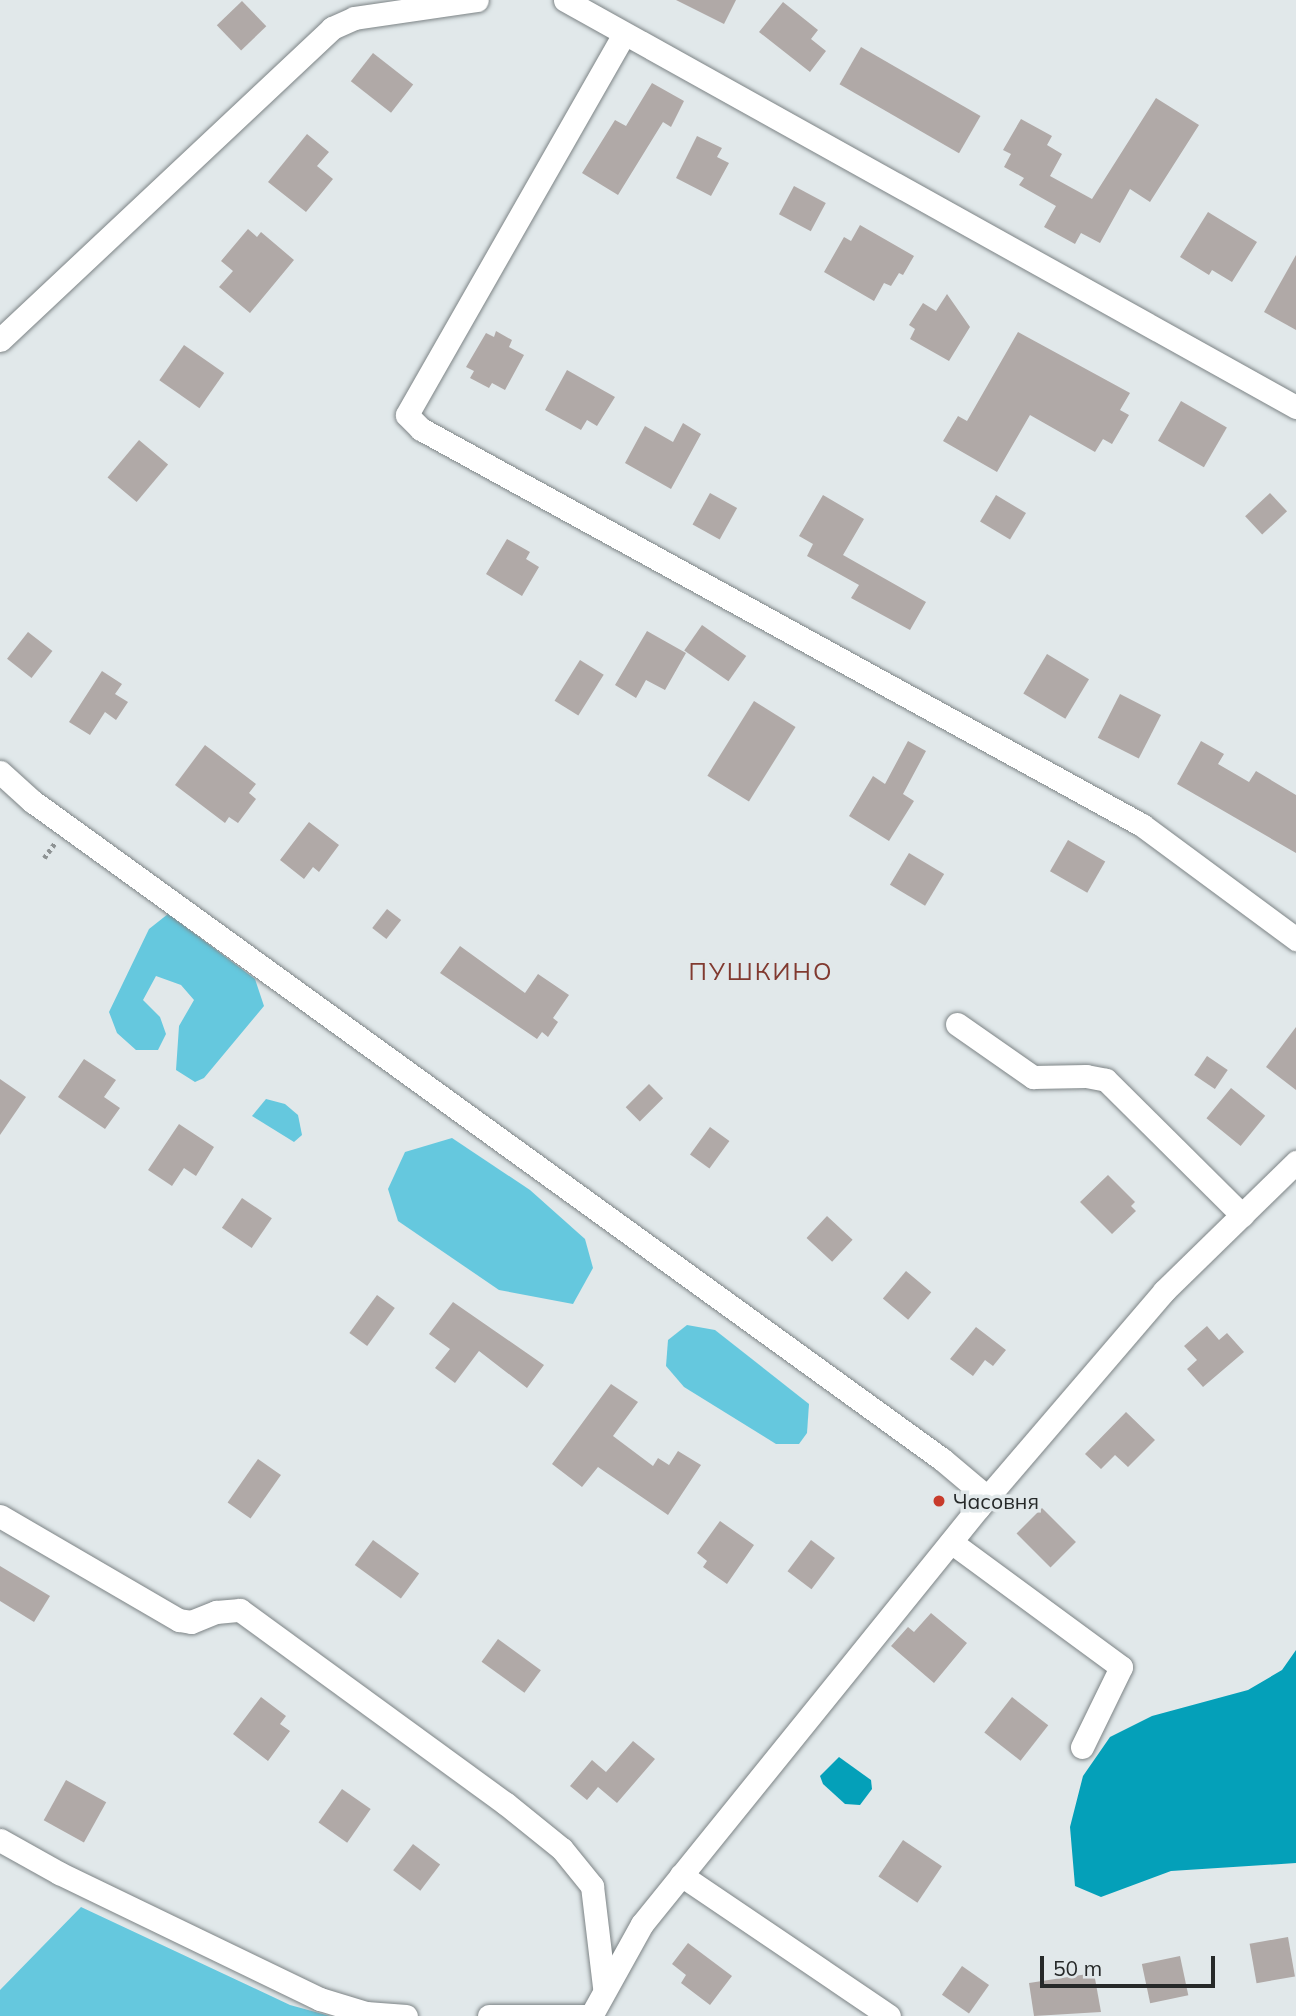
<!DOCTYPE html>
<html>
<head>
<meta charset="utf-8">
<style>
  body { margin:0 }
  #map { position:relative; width:1296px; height:2016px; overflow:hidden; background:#e1e8ea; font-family:Mulish,sans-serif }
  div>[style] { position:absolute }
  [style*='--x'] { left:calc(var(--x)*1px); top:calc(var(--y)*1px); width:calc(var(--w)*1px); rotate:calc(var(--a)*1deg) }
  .green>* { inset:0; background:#65c8de }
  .water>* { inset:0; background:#04a0b9 }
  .building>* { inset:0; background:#b0a9a7; transform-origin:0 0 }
  .path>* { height:4.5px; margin-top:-2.25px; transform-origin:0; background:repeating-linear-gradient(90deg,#8d9293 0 3.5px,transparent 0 7px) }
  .roads { filter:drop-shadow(0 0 2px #7d8486) drop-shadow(0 0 2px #7d8486) }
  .minor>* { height:23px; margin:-11.5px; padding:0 11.5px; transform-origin:11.5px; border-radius:11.5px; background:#fff }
  .dots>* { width:19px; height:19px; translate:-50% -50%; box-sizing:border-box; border:4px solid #e1e8ea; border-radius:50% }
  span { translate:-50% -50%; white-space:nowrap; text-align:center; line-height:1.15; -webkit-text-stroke:7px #e1e8ea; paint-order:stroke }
  .poi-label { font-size:21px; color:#262929 }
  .left { translate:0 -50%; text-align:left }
  .quarter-label { font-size:24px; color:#813a30; letter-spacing:2px }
  .scale { position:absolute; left:1040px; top:1956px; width:175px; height:32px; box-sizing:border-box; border:4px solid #262929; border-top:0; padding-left:9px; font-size:21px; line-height:24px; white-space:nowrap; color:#262929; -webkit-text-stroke:5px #e1e8ea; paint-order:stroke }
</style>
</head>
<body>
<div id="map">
  <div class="green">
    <i style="clip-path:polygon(168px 914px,255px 979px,264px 1006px,204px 1078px,195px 1082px,176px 1070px,179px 1026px,194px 1000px,181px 985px,156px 976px,143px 1000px,160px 1017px,166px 1034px,158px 1050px,136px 1050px,117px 1033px,109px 1012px,149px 929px)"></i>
    <i style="clip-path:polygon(266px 1099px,285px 1104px,298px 1115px,302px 1135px,294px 1142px,252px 1116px)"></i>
    <i style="clip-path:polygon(452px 1138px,530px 1190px,585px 1239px,593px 1268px,573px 1304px,499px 1290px,398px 1221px,388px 1189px,405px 1152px)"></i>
    <i style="clip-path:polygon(687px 1325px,715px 1330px,809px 1404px,807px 1433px,799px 1444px,776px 1444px,684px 1387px,666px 1366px,668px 1340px)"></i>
    <i style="clip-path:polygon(81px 1907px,290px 2005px,330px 2016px,0 2016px,0 1990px)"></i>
  </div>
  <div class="water">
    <i style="clip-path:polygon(1296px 1650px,1296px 1863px,1171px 1871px,1101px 1897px,1075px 1886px,1070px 1827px,1083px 1776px,1110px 1737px,1152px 1716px,1248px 1690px,1282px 1670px)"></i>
    <i style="clip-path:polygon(839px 1757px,871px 1780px,872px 1789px,860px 1805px,845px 1804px,823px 1784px,820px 1776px)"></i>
  </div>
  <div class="building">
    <i style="clip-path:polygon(676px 0,736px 0,724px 24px)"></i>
    <i style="left:242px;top:1px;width:35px;height:35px;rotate:46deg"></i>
    <i style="clip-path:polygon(783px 2px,818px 30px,811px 39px,826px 51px,810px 72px,759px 32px)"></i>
    <i style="left:861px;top:47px;width:138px;height:43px;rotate:30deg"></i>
    <i style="left:373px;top:53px;width:51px;height:36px;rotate:38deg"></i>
    <i style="clip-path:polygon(652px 83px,684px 101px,671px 127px,663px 122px,618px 195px,582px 173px,615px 120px,626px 126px)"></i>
    <i style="clip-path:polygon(1156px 98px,1199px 125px,1150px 202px,1130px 189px,1100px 243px,1081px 233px,1075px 244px,1044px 227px,1056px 206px,1019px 185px,1024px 178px,1004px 167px,1011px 154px,1003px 150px,1021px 119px,1052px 136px,1047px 145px,1062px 154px,1050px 176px,1092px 199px)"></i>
    <i style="clip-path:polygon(307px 134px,329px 152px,317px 166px,333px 179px,306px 212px,268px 182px)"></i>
    <i style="clip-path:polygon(697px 136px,722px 148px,717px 157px,729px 163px,711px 196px,676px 178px)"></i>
    <i style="left:794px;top:186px;width:36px;height:32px;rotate:28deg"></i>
    <i style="clip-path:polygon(1208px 212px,1257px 242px,1232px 282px,1212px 270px,1209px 275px,1180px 257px)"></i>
    <i style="clip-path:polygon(860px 225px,914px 256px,903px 275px,899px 273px,891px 286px,884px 283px,874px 301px,824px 272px,844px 237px,851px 241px)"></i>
    <i style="clip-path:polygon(248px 229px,257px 237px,261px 232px,294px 260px,250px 313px,219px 287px,233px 271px,221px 261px)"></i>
    <i style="clip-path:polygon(1296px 255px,1296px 330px,1264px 312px)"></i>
    <i style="clip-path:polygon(947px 294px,970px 327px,949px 361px,910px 339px,915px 329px,909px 325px,923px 303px,936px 311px)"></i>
    <i style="clip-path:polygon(496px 331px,512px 340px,509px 347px,524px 355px,505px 390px,492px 383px,489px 388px,470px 378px,474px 371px,466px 367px,486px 333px,494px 337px)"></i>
    <i style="clip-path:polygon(1018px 332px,1130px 393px,1120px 410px,1129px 415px,1112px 444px,1103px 439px,1095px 452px,1030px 415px,997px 472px,943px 441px,958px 416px,967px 421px)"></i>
    <i style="left:184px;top:345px;width:49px;height:43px;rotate:35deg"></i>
    <i style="clip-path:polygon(567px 370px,615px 397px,597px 426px,587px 420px,581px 430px,545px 410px)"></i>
    <i style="left:1181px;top:401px;width:53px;height:46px;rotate:30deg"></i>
    <i style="clip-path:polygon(683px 423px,701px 434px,671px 489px,625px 463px,645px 426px,673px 442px)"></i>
    <i style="left:139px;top:440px;width:38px;height:49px;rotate:40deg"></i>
    <i style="left:710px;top:493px;width:31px;height:36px;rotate:29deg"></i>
    <i style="left:1270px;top:493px;width:25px;height:34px;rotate:47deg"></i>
    <i style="clip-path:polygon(823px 495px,864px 519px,843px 555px,926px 602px,910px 630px,851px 598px,859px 585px,807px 556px,813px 544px,799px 536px)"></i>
    <i style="left:996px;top:495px;width:35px;height:31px;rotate:31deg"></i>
    <i style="clip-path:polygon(507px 539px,530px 552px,526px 559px,539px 567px,522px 596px,486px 574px)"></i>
    <i style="left:702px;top:625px;width:54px;height:31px;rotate:35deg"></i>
    <i style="clip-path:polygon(647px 631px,686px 653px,665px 690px,646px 680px,636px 698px,615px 685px)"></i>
    <i style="left:28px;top:632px;width:31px;height:34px;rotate:38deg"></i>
    <i style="left:1047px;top:654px;width:49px;height:46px;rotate:31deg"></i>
    <i style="left:580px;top:660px;width:28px;height:48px;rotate:32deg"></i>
    <i style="clip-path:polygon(102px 671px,122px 684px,115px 694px,128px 702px,116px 720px,105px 712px,90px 735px,69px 722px)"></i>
    <i style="left:1120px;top:694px;width:46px;height:49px;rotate:27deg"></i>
    <i style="left:754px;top:701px;width:49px;height:88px;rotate:32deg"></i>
    <i style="clip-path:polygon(908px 741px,926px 751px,903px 794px,914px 801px,889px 841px,849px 816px,873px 776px,885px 784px)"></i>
    <i style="clip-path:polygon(1201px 741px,1224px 754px,1218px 764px,1249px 782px,1256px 771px,1296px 795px,1296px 853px,1177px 784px)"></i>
    <i style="clip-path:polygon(205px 745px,256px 784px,249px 793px,256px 799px,238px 823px,229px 817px,225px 823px,175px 785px)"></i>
    <i style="clip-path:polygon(309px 822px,339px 845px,319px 872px,313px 867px,304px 879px,280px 860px)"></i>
    <i style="left:1068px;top:840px;width:43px;height:36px;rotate:30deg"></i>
    <i style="left:909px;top:853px;width:41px;height:37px;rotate:31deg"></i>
    <i style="left:387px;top:909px;width:18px;height:24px;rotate:38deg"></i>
    <i style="clip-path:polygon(460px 946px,525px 993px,538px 974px,569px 995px,553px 1018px,558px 1022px,548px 1037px,542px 1032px,537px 1039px,440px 973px)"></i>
    <i style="clip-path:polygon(1296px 1027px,1296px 1090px,1266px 1067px)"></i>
    <i style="left:1207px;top:1056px;width:25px;height:23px;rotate:34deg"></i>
    <i style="clip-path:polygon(84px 1059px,116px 1080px,104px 1097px,120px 1108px,105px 1129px,58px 1097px)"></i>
    <i style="clip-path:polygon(0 1079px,26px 1097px,0 1135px)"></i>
    <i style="left:649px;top:1084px;width:20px;height:33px;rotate:45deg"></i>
    <i style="left:1231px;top:1088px;width:44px;height:39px;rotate:39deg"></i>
    <i style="clip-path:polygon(179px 1124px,214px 1147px,196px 1176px,184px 1168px,172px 1186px,148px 1170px)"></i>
    <i style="left:710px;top:1127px;width:24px;height:34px;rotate:36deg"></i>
    <i style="clip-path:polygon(1108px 1175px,1135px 1202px,1131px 1206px,1136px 1211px,1112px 1234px,1080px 1202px)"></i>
    <i style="left:242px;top:1198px;width:36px;height:36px;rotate:34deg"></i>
    <i style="left:827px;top:1216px;width:35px;height:30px;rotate:43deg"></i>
    <i style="left:906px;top:1271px;width:33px;height:36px;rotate:40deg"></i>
    <i style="left:377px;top:1295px;width:22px;height:47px;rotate:36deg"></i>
    <i style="clip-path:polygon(453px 1302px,544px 1365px,527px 1388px,479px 1351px,455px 1383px,435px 1368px,450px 1349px,429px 1334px)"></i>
    <i style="clip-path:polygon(1207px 1326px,1219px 1340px,1227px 1333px,1244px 1352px,1203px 1387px,1187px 1369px,1197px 1360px,1184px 1346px)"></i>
    <i style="clip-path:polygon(976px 1327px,1006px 1350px,993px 1366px,985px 1360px,973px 1376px,950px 1359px)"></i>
    <i style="clip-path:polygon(611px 1384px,638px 1402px,613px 1436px,653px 1466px,658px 1458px,669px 1465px,678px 1451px,701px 1465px,668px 1515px,598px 1467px,582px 1487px,552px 1464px)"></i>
    <i style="clip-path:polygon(1126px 1412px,1155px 1440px,1128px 1467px,1115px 1455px,1101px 1469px,1085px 1454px)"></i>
    <i style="left:258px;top:1459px;width:28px;height:53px;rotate:35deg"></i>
    <i style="left:1042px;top:1508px;width:48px;height:36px;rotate:45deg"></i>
    <i style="clip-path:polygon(720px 1521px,754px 1545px,727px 1584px,703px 1567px,707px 1561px,697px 1553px)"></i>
    <i style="left:373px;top:1540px;width:57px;height:31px;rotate:36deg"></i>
    <i style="left:811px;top:1540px;width:30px;height:39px;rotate:37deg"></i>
    <i style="clip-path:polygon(0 1566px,50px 1596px,34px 1622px,0 1601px)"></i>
    <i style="clip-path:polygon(931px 1613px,967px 1643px,934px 1683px,891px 1646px,908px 1627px,914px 1632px)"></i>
    <i style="left:498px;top:1639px;width:53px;height:28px;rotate:36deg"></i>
    <i style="clip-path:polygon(261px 1697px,286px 1716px,280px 1724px,290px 1731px,268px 1761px,233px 1734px)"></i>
    <i style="left:1012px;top:1697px;width:46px;height:45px;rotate:38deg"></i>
    <i style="clip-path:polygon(633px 1741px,655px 1759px,617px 1803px,598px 1787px,587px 1800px,570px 1786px,592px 1760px,606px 1772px)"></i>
    <i style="left:66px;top:1780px;width:46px;height:46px;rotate:29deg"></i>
    <i style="left:342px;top:1789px;width:35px;height:41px;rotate:35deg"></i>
    <i style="left:903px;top:1840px;width:47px;height:44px;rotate:34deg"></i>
    <i style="left:413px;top:1844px;width:34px;height:33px;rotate:37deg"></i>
    <i style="left:1288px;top:1937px;width:40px;height:39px;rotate:80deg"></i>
    <i style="clip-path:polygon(688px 1943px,732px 1976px,710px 2005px,681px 1983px,686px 1975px,672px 1964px)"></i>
    <i style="left:1180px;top:1956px;width:40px;height:39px;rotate:78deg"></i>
    <i style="left:962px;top:1966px;width:33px;height:35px;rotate:35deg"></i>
    <i style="clip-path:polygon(1094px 1973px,1101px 2012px,1034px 2016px,1029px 1983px)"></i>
  </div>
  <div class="path">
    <i style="--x:44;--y:858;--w:19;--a:-54"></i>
  </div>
  <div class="roads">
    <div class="minor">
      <i style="--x:565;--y:0;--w:837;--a:29.11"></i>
      <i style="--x:624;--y:34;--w:438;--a:119.7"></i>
      <i style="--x:407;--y:415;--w:20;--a:45"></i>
      <i style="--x:421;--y:429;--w:823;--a:28.78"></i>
      <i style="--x:1142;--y:825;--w:192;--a:36.5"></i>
      <i style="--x:0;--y:340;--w:456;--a:-43.2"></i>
      <i style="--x:332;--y:28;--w:24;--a:-24"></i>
      <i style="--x:354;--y:18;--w:124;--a:-8.3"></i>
      <i style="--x:0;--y:772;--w:43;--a:42.2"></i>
      <i style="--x:32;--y:801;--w:1124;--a:35.88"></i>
      <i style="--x:943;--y:1460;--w:57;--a:40.1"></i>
      <i style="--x:957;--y:1024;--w:93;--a:34.9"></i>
      <i style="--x:1033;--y:1077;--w:53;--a:-1.1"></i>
      <i style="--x:1086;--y:1076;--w:20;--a:11"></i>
      <i style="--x:1106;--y:1080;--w:192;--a:44.8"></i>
      <i style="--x:0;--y:1516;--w:207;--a:30.2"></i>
      <i style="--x:179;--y:1620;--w:12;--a:9"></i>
      <i style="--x:191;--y:1622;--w:27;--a:-22"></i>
      <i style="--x:216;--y:1612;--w:24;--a:-5"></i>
      <i style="--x:240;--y:1610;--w:328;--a:36.1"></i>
      <i style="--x:505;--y:1803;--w:73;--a:38.9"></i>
      <i style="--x:562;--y:1849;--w:48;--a:51"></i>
      <i style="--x:592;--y:1886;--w:102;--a:83.2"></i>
      <i style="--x:951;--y:1542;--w:211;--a:36.3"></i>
      <i style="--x:1121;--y:1667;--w:89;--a:116"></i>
      <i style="--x:0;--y:1840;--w:68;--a:29.2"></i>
      <i style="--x:59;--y:1873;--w:290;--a:25.8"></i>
      <i style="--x:320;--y:1999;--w:48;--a:16.9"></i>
      <i style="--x:366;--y:2013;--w:40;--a:4.3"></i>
      <i style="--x:681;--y:1875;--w:251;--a:34.1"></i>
      <i style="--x:489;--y:2016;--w:96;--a:0"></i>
      <i style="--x:591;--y:2016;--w:105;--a:-61"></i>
      <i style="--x:642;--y:1924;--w:536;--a:-51.06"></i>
      <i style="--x:979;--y:1507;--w:284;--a:-49.4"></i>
      <i style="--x:1164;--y:1291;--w:185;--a:-44.3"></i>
    </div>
  </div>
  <div class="dots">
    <i style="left:939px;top:1501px;background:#c83b2b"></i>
  </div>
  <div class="poi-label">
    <span class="left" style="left:953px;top:1501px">Часовня</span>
  </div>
  <div class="quarter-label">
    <span style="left:761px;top:972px">ПУШКИНО</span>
  </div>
  <div class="scale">50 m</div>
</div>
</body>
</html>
